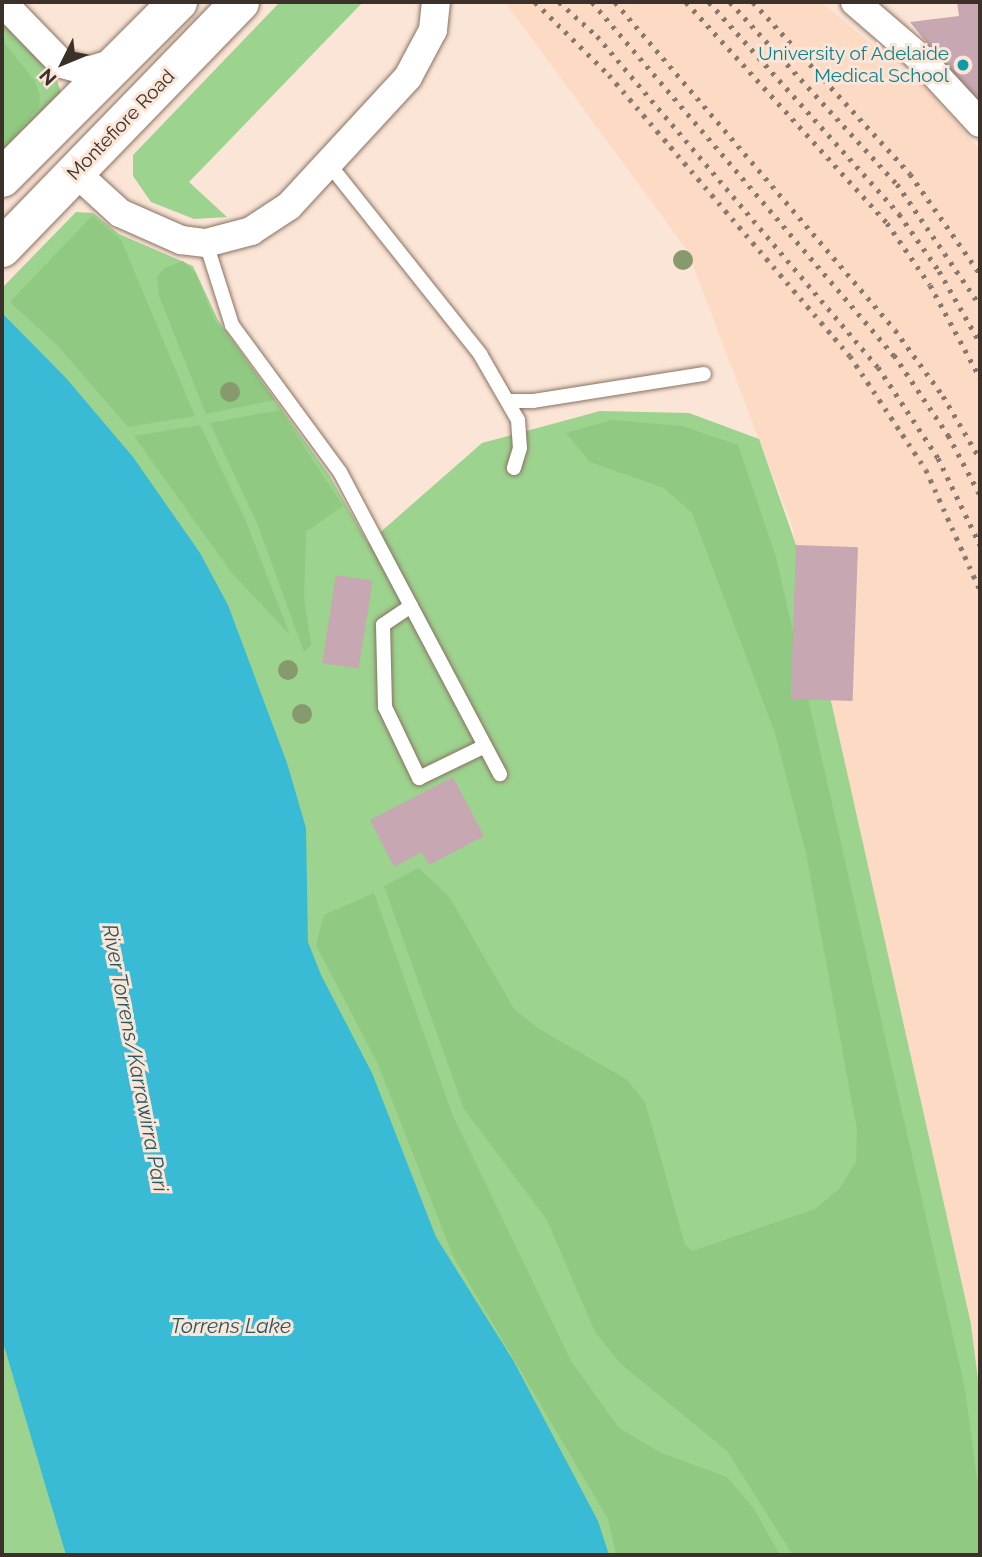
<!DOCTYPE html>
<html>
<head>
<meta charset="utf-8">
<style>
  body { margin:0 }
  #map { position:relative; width:982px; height:1557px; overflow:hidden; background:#fbe5d6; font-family:Raleway,sans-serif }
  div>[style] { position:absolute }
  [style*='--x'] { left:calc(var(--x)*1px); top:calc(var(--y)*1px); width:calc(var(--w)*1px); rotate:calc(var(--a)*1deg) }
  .built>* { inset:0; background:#fddac4 }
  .green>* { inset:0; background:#9cd38e }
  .forest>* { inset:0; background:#90c982 }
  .water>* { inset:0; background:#3abbd5 }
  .building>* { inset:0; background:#c7a7b1; transform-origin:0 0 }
  .roads { filter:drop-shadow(0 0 2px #8a7262) drop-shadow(0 0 2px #8a7262) }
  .lane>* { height:14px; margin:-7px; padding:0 7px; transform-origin:7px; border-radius:7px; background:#fff }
  .street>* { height:28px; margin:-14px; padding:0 14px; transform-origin:14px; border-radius:14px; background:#fff }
  .secondary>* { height:38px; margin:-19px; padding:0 19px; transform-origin:19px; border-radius:19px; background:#fff }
  .rail>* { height:5px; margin-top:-2.5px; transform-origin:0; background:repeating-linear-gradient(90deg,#88796f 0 3.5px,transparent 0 10.5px) }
  .trees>* { width:20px; height:20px; margin:-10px; border-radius:50%; background:#869a6d }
  .dots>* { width:19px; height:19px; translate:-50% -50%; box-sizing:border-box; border:4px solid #fbe5d6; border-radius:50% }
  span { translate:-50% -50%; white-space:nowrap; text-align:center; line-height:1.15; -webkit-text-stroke:6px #fbe5d6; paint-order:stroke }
  .culture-label { font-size:19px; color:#0d838f }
  .right { translate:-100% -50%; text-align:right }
  .street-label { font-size:19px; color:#3c312a }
  .water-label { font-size:21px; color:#245864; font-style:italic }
  .frame { position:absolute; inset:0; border:4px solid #3c312a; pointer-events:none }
  .north { position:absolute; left:28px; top:28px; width:70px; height:70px; -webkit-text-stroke:5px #fbe5d6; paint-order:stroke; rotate:227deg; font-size:19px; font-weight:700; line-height:28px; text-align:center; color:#3c312a }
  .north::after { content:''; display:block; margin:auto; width:24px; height:32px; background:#3c312a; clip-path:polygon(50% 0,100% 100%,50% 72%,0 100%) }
</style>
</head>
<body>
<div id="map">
  <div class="built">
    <i style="clip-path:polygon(505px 2px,821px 2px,928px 91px,980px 150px,980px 1396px,971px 1324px,791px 523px,687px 250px)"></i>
  </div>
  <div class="green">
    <i style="clip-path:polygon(2px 2px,52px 63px,63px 100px,2px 178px)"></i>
    <i style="clip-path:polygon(280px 2px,363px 2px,189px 182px,227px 217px,194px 219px,151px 202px,133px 176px,133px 155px)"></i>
    <i style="clip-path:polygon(76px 212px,93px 213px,119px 234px,193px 266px,218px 320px,329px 475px,368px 543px,482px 443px,600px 411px,689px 413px,759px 439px,796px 545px,971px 1324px,980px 1396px,980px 1555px,2px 1555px,2px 288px)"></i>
  </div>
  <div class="forest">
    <i style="clip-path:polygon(2px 40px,34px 80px,40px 95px,39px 107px,2px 150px)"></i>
    <i style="clip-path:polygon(92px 216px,121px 240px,195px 416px,128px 427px,58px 346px,10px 302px)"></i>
    <i style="clip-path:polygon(183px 261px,196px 274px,215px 321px,275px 400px,206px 414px,159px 296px,157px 277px,163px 269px)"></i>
    <i style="clip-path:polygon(280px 410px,343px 506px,306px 532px,304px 598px,311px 644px,304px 652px,257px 523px,210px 423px)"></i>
    <i style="clip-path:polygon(612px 420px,682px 426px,738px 445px,776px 557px,965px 1389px,980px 1502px,980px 1555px,793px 1555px,727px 1451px,621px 1364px,595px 1332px,547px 1220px,464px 1109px,384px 886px,419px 868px,450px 898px,514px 1009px,539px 1029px,626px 1079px,645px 1102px,685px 1245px,692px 1251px,815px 1209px,840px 1188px,856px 1162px,857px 1130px,806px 853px,775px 733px,692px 513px,664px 488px,590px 462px,566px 433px)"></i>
    <i style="clip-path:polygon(200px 425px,245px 519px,290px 635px,231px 572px,134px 436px)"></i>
    <i style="clip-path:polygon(374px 893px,453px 1116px,571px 1361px,619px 1428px,661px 1453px,727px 1477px,754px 1509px,780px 1555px,616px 1555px,608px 1519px,453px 1256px,377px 1062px,316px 945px,324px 915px)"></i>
  </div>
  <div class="water">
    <i style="clip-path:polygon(2px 313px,66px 378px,133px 457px,200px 553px,228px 605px,287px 763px,306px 828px,308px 942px,321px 975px,372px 1073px,436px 1237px,513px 1360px,598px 1521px,609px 1555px,66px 1555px,2px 1339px)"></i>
  </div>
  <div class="building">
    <i style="clip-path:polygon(957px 2px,980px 2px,980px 109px,910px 22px,959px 16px)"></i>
    <i style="left:796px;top:545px;width:62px;height:154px;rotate:2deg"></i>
    <i style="left:336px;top:575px;width:37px;height:89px;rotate:9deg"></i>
    <i style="clip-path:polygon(453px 777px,484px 836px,429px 865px,422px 852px,394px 867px,370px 820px)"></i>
  </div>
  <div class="roads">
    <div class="lane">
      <i style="--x:329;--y:164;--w:243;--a:51.5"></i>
      <i style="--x:480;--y:354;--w:76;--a:60.1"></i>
      <i style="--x:518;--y:420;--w:28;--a:86"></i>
      <i style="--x:520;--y:448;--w:21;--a:107"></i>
      <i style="--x:206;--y:243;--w:86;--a:72.4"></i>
      <i style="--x:232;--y:325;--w:182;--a:53.7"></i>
      <i style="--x:340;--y:472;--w:342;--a:62.1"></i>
      <i style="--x:509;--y:401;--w:24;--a:0"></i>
      <i style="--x:533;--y:401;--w:173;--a:-9"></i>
      <i style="--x:411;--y:606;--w:34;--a:146"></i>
      <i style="--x:383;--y:625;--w:82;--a:88.6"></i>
      <i style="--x:385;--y:707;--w:79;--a:64.4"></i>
      <i style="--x:419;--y:778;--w:73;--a:-25.9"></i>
    </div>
    <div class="street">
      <i style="--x:2;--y:2;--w:86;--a:45.9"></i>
      <i style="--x:62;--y:64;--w:27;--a:15"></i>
      <i style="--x:88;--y:71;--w:30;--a:-17"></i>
      <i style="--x:855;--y:2;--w:86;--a:40.7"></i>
      <i style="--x:920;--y:58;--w:88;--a:47.3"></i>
      <i style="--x:75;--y:172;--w:61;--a:42.3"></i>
      <i style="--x:120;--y:213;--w:67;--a:23.9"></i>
      <i style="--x:181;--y:240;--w:25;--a:7"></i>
      <i style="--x:206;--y:243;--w:47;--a:-14.9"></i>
      <i style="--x:251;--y:231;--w:45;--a:-33.3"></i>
      <i style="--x:289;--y:206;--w:176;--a:-47.3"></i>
      <i style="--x:408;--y:77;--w:53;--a:-62"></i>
      <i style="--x:433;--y:30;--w:28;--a:-84"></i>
    </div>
    <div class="secondary">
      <i style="--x:2;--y:178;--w:249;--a:-45"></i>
      <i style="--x:2;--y:248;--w:342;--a:-45.9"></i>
    </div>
  </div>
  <div class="rail">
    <i style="--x:535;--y:2;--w:104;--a:44.6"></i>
    <i style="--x:609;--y:75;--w:370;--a:49.4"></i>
    <i style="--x:850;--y:356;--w:137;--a:56.3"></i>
    <i style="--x:926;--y:470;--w:132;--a:65.8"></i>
    <i style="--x:559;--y:2;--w:51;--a:41.8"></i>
    <i style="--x:597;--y:36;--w:434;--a:49.7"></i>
    <i style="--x:878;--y:367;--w:109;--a:56.6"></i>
    <i style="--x:938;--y:458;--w:97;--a:64.2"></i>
    <i style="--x:592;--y:2;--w:465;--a:49.5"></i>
    <i style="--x:894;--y:355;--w:97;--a:56"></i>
    <i style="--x:948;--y:435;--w:68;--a:61.9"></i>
    <i style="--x:615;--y:2;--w:431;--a:49.5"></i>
    <i style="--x:895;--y:330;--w:82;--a:54"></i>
    <i style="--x:943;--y:396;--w:73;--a:59.6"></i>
    <i style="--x:686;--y:2;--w:299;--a:47.7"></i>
    <i style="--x:887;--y:223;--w:75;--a:55.3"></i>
    <i style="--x:930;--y:285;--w:106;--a:61.7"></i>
    <i style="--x:709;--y:2;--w:285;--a:48.1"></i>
    <i style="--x:899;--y:214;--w:70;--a:54.9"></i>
    <i style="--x:939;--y:271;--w:83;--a:60.3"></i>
    <i style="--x:730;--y:2;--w:247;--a:47.5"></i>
    <i style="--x:897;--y:184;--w:147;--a:55.6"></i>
    <i style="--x:753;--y:2;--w:233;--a:47.6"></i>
    <i style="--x:910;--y:174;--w:122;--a:55"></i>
  </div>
  <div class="trees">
    <i style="left:683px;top:260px"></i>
    <i style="left:230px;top:392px"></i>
    <i style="left:288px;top:670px"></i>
    <i style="left:302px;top:714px"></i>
  </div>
  <div class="dots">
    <i style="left:963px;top:65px;background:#0f9aa8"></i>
  </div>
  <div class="culture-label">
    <span class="right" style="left:949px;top:65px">University of Adelaide<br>Medical School</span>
  </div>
  <div class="street-label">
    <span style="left:121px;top:125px;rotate:-46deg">Montefiore Road</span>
  </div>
  <div class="water-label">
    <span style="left:135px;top:1058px;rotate:79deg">River Torrens/Karrawirra Pari</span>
    <span style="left:231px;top:1326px">Torrens Lake</span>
  </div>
  <div class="frame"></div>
  <div class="north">N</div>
</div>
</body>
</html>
